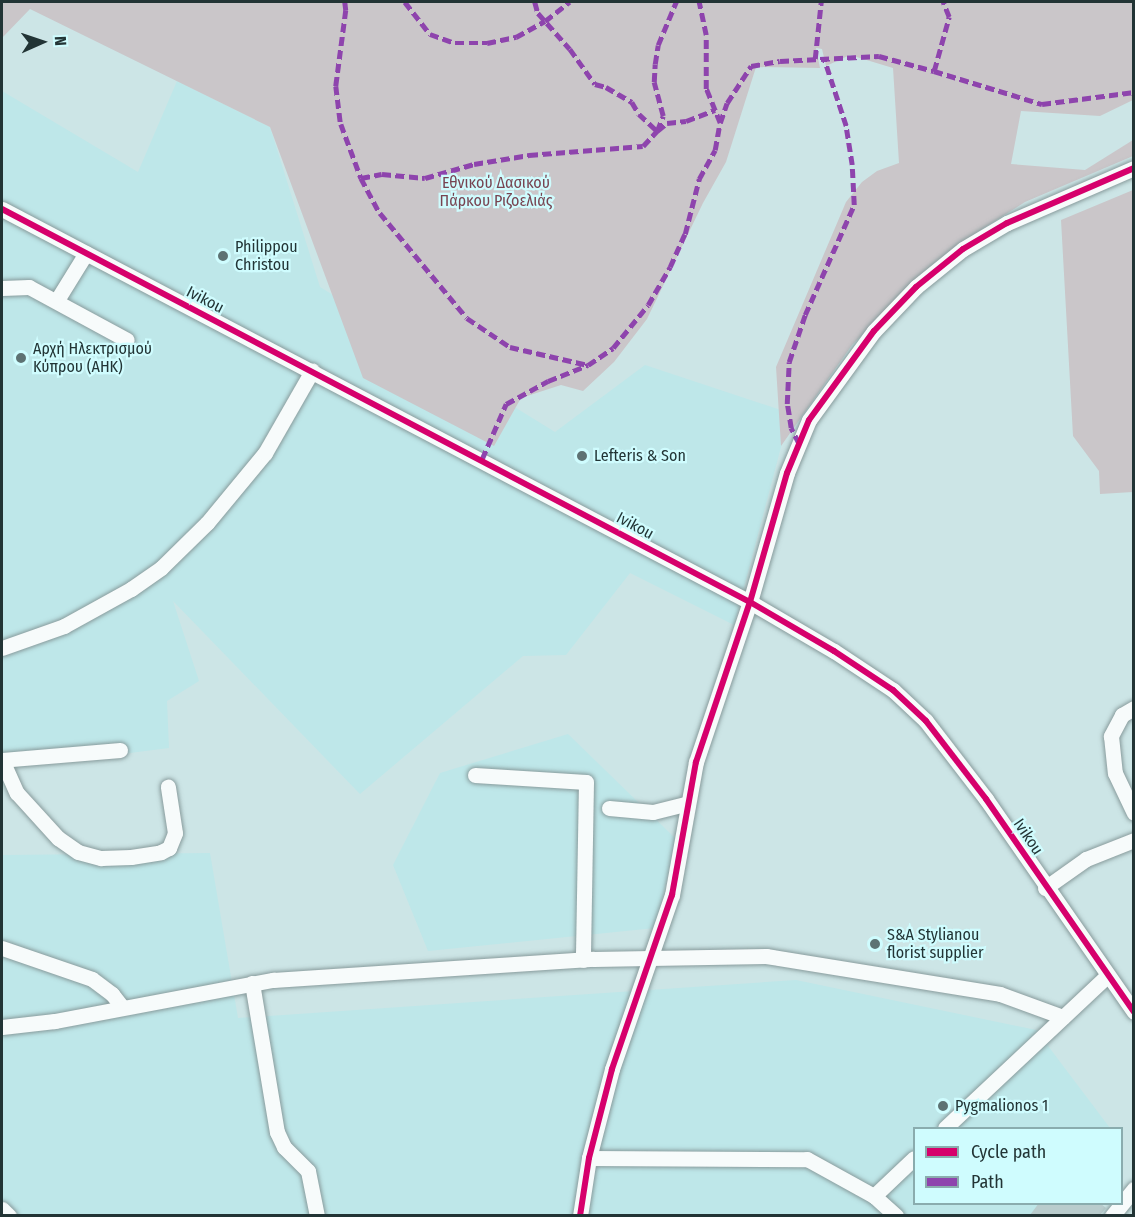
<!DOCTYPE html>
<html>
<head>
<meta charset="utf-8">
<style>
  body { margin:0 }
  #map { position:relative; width:1135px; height:1217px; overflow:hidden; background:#cce5e6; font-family:"Fira Sans Condensed",sans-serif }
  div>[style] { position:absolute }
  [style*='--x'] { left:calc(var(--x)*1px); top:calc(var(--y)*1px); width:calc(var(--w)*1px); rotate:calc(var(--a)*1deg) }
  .built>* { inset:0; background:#bee7e9 }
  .green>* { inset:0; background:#cac6c9 }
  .building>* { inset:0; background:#b9cccd }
  .roads { filter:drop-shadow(0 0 2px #889b9c) drop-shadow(0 0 2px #889b9c) }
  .minor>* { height:15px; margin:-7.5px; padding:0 7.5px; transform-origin:7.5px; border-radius:7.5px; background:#f7fbfb }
  .quiet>* { height:4.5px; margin-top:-2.25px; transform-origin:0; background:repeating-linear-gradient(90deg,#8e44ad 0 9px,transparent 0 13.5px) }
  .cycleway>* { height:6px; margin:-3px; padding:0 3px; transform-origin:3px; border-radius:3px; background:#d6006c }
  .dots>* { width:16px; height:16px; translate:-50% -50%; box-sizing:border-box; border:3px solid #cffcfe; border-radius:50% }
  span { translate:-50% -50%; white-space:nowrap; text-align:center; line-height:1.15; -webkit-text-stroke:4.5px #cffcfe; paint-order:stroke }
  .park-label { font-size:16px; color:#784451 }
  .poi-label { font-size:16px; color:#223435 }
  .left { translate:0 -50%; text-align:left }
  .street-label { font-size:16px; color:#223435 }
  .frame { position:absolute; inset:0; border:3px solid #223435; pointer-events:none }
  .legend { position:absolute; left:913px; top:1127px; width:210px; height:78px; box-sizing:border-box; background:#cffcfe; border:2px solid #8aacae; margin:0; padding:8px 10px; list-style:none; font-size:18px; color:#223435 }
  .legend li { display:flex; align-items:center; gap:12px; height:30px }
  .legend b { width:30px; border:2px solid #8aacae }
  .north { position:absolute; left:12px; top:12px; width:60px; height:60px; -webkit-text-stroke:4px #cffcfe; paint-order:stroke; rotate:87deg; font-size:16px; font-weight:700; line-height:24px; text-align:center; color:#223435 }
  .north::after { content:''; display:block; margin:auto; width:21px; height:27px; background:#223435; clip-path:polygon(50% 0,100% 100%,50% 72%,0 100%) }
</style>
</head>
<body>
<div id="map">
  <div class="built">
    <i style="clip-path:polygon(177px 81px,270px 127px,320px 287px,555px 432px,645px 365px,790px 413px,734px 625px,630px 573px,566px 655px,523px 656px,360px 794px,173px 601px,199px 681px,167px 701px,169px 748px,12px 768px,2px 753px,2px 91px,138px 172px)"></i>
    <i style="clip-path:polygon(568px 734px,676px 839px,655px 928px,428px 951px,393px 865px,440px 773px)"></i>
    <i style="clip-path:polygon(210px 853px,238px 1018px,796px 980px,1036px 1030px,1110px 1128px,914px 1128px,914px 1204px,1088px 1204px,1078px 1215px,2px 1215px,2px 855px)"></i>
  </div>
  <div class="green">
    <i style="clip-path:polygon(2px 2px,1133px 2px,1133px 100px,1100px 116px,1021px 111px,1011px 164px,1085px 170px,1133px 140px,1133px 156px,1025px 202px,982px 229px,932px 267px,852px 345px,781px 446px,776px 367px,846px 202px,862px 182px,877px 171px,899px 163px,893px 68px,850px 55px,826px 66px,822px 49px,816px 48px,820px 68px,756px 67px,726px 162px,703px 203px,647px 319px,614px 362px,583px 391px,561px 385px,521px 398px,494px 446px,363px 378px,270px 127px,30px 9px,2px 38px)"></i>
    <i style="clip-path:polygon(1133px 190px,1133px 492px,1100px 494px,1099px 471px,1073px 436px,1061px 220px)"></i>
  </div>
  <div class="building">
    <i style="clip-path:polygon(1039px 1203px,1100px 1203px,1106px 1208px,1100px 1215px,1030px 1215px)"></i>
  </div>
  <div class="roads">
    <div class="minor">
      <i style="--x:2;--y:209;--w:845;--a:27.72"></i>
      <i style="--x:750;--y:602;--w:97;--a:30.3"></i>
      <i style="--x:834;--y:651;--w:71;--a:33.5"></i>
      <i style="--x:893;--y:690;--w:45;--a:43.2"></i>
      <i style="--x:926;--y:721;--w:98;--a:52.4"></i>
      <i style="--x:986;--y:799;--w:259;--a:55.2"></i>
      <i style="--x:2;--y:288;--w:27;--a:-2"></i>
      <i style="--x:29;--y:287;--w:111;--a:28.4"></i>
      <i style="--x:57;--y:300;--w:55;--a:-58.3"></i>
      <i style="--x:2;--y:648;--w:66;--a:-19.5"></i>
      <i style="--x:64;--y:626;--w:77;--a:-28.9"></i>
      <i style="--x:131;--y:589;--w:37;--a:-35"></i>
      <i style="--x:161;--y:568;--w:64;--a:-44.4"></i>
      <i style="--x:207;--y:523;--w:91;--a:-50.4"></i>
      <i style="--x:265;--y:453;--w:95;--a:-60.2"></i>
      <i style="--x:1134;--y:708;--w:14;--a:150"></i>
      <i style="--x:1122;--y:715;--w:24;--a:118"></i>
      <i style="--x:1111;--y:736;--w:37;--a:84"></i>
      <i style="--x:1115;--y:773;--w:44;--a:64.6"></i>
      <i style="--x:120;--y:750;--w:118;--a:175.2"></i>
      <i style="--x:2;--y:760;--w:36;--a:66"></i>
      <i style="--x:17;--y:793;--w:61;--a:47.7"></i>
      <i style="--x:58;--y:838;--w:24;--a:35"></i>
      <i style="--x:78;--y:852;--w:24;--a:15"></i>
      <i style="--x:101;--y:858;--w:30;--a:-2"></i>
      <i style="--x:131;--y:857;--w:30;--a:-9"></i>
      <i style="--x:161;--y:852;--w:9;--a:-27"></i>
      <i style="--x:169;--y:848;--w:16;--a:-68"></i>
      <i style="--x:175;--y:833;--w:47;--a:-98.7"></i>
      <i style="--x:475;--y:775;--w:111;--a:3.6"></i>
      <i style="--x:586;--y:782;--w:178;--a:91"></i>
      <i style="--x:609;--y:808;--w:44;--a:5.2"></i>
      <i style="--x:653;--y:812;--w:36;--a:-14"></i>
      <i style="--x:1045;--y:888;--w:50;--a:-35.3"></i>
      <i style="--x:1086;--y:859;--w:52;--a:-21.6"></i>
      <i style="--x:2;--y:948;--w:95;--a:19"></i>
      <i style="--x:92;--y:979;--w:25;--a:37"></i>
      <i style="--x:112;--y:994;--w:16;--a:52"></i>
      <i style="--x:252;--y:983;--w:151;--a:80.5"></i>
      <i style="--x:277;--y:1132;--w:17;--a:65"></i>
      <i style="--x:284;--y:1147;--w:34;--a:45"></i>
      <i style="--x:308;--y:1171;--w:46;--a:78.7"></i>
      <i style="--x:2;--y:1027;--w:53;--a:-6.5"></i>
      <i style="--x:55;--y:1021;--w:222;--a:-10.7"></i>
      <i style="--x:273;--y:980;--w:321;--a:-3.8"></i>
      <i style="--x:593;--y:959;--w:173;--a:-1"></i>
      <i style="--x:766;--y:956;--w:237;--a:9.2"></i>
      <i style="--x:1000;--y:994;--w:67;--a:20.1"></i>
      <i style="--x:945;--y:1128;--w:222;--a:-43.2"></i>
      <i style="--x:589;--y:1158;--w:218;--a:0.3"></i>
      <i style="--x:807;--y:1159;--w:77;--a:28.9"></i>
      <i style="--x:874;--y:1196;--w:30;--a:42"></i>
      <i style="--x:874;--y:1196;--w:55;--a:-43.5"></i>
      <i style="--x:2;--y:1209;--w:10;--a:45"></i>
      <i style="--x:580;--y:1216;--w:59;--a:-81.2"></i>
      <i style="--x:589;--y:1158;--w:92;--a:-75.5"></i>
      <i style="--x:612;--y:1069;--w:184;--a:-71"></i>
      <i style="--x:672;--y:895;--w:135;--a:-79.8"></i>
      <i style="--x:696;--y:762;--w:169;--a:-71.4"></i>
      <i style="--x:750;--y:602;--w:134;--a:-74"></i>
      <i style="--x:787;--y:473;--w:57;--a:-67.5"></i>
      <i style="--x:809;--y:420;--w:110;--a:-53.9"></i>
      <i style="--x:874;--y:331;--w:61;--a:-46.3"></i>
      <i style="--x:916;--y:287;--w:60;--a:-39"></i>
      <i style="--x:963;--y:249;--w:51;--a:-30.6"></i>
      <i style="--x:1007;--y:223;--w:138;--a:-23.4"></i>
      <i style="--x:1112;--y:1216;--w:35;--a:-51"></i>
    </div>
  </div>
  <div class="quiet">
    <i style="--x:345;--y:2;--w:8;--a:83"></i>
    <i style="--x:346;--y:10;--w:77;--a:97.5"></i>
    <i style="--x:336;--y:86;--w:38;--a:83"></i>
    <i style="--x:341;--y:124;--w:58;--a:69.7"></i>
    <i style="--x:361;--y:178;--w:40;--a:62"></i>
    <i style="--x:380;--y:213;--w:136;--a:50.4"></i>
    <i style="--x:467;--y:318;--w:52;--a:34"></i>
    <i style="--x:510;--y:347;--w:80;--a:13"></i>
    <i style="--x:405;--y:2;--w:41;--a:52"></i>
    <i style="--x:430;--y:34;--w:27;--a:20"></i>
    <i style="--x:455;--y:43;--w:32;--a:0"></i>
    <i style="--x:487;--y:43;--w:30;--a:-12"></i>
    <i style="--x:516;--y:37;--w:33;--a:-29"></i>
    <i style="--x:545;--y:21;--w:31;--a:-38"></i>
    <i style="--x:535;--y:2;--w:11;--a:75"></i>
    <i style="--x:538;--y:13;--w:48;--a:48.4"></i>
    <i style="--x:570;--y:49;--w:43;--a:54.5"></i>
    <i style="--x:595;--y:84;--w:11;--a:15"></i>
    <i style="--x:606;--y:87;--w:30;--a:30"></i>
    <i style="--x:632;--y:102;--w:14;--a:60"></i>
    <i style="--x:639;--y:114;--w:25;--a:43"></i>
    <i style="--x:657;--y:131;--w:13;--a:-39"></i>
    <i style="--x:667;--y:123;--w:19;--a:-6"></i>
    <i style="--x:686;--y:121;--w:31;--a:-21"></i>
    <i style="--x:815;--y:59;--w:57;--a:-84"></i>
    <i style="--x:934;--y:71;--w:113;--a:17"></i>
    <i style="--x:1042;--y:104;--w:93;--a:-7.4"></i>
    <i style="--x:720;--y:123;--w:21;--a:-71"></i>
    <i style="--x:727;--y:103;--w:44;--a:-57"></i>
    <i style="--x:751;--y:66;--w:29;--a:-10"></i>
    <i style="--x:780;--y:61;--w:99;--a:-2.9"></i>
    <i style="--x:879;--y:56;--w:57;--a:15.3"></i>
    <i style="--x:934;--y:71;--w:56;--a:-74.5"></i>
    <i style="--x:949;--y:17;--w:16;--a:-112"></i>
    <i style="--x:361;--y:178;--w:21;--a:-11"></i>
    <i style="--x:382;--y:174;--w:43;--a:5.3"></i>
    <i style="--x:425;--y:178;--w:51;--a:-15.9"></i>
    <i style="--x:474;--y:164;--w:56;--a:-9.3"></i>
    <i style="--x:529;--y:155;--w:114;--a:-4.5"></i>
    <i style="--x:643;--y:146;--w:21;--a:-47"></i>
    <i style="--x:657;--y:131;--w:16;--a:-68"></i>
    <i style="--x:663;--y:116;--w:35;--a:-105"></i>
    <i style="--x:654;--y:82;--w:18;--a:-87"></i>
    <i style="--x:655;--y:64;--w:19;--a:-81"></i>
    <i style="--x:658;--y:45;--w:47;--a:-67.3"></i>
    <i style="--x:799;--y:444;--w:18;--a:-117"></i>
    <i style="--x:791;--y:428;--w:24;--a:-99"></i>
    <i style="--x:787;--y:404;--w:42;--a:-87.3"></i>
    <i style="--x:789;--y:362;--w:50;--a:-71.2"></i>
    <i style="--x:805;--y:315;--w:120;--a:-66"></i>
    <i style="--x:854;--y:205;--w:40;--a:-92.9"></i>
    <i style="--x:852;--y:165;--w:39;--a:-99"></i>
    <i style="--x:846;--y:126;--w:71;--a:-108.2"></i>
    <i style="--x:482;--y:459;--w:60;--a:-66.4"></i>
    <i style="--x:506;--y:404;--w:48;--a:-28.7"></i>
    <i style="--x:548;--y:381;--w:43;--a:-21.8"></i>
    <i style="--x:588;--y:365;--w:30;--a:-34"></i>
    <i style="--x:613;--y:348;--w:55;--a:-50.9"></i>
    <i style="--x:648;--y:305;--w:44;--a:-59.9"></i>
    <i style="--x:670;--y:267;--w:36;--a:-66"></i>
    <i style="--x:685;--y:234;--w:57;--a:-75.7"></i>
    <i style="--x:699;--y:179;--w:33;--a:-61"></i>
    <i style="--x:715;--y:150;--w:27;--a:-80"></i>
    <i style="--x:720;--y:123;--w:37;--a:-112"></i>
    <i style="--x:706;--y:89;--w:54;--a:-90"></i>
    <i style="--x:706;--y:35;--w:34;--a:-102"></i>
  </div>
  <div class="cycleway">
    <i style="--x:2;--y:209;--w:845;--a:27.72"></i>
    <i style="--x:750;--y:602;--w:97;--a:30.3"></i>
    <i style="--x:834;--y:651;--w:71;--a:33.5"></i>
    <i style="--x:893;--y:690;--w:45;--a:43.2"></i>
    <i style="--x:926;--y:721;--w:98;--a:52.4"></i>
    <i style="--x:986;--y:799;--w:259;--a:55.2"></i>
    <i style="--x:580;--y:1216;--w:59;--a:-81.2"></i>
    <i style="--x:589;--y:1158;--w:92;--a:-75.5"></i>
    <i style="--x:612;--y:1069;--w:184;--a:-71"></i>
    <i style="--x:672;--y:895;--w:135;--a:-79.8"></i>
    <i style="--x:696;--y:762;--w:169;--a:-71.4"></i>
    <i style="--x:750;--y:602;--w:134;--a:-74"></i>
    <i style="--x:787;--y:473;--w:57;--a:-67.5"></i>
    <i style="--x:809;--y:420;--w:110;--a:-53.9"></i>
    <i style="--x:874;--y:331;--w:61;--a:-46.3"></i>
    <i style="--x:916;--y:287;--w:60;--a:-39"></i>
    <i style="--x:963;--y:249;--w:51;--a:-30.6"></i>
    <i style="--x:1007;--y:223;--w:138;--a:-23.4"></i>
  </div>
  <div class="dots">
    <i style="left:223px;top:256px;background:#5e7273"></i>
    <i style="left:21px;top:358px;background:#5e7273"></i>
    <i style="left:582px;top:456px;background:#5e7273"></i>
    <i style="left:875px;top:944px;background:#5e7273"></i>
    <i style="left:943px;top:1106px;background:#5e7273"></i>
  </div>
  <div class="park-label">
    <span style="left:496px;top:192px">Εθνικού Δασικού<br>Πάρκου Ριζοελιάς</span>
  </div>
  <div class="poi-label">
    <span class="left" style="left:235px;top:256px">Philippou<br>Christou</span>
    <span class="left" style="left:33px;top:358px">Αρχή Ηλεκτρισμού<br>Κύπρου (ΑΗΚ)</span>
    <span class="left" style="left:594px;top:456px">Lefteris &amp; Son</span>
    <span class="left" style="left:887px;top:944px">S&amp;A Stylianou<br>florist supplier</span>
    <span class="left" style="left:955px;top:1106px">Pygmalionos 1</span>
  </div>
  <div class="street-label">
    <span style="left:205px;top:300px;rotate:27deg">Ivikou</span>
    <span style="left:635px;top:526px;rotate:28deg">Ivikou</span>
    <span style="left:1028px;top:837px;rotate:56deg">Ivikou</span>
  </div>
  <div class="frame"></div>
  <ul class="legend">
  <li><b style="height:8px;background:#d6006c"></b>Cycle path</li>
  <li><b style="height:8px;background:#8e44ad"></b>Path</li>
  </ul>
  <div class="north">N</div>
</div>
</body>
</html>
